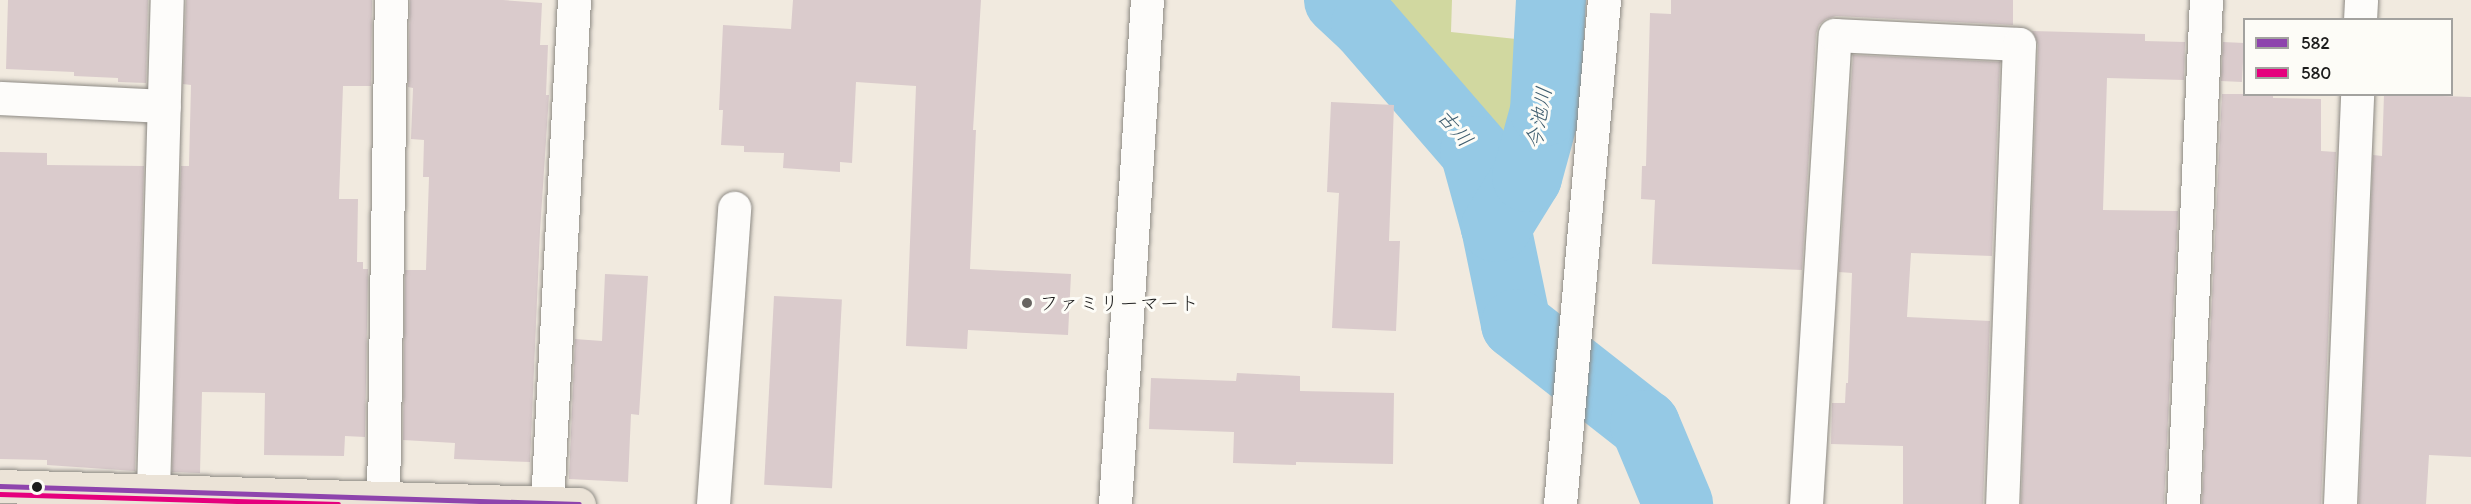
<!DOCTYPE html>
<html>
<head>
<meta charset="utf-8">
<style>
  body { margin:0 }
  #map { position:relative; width:2471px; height:504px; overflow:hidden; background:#f1eadf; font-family:Itim,"Klee One",sans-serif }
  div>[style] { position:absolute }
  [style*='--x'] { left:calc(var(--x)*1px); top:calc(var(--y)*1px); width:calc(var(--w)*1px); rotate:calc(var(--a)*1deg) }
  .green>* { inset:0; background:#d1d8a0 }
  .river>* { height:70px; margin:-35px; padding:0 35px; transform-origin:35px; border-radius:35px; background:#95c9e5 }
  .building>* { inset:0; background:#dacbcc; transform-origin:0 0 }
  .roads { filter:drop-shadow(0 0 2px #8d8a84) drop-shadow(0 0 2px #8d8a84) }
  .minor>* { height:33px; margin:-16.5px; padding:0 16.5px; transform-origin:16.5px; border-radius:16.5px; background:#fdfcfa }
  .major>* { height:33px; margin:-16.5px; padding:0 16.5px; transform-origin:16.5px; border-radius:16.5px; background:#ebe3d7 }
  .bus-1>* { height:4.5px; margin:-2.25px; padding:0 2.25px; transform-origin:2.25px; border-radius:2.25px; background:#8e44ad }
  .bus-2>* { height:4.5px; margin:-2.25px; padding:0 2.25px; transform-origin:2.25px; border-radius:2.25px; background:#e5007d }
  .dots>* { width:16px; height:16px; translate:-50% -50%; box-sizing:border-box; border:3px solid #fdfcf7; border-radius:50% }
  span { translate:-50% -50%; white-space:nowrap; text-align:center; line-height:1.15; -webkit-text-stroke:6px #fdfcf7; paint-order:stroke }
  .poi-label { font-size:20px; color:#1c1c1c }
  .left { translate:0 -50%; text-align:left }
  .water-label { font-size:21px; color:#3d5c6e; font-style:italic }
  .legend { position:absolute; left:2243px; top:18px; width:210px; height:78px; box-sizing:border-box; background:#fdfcf7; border:2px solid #a3a29f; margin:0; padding:8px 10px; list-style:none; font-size:18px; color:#1c1c1c }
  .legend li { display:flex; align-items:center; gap:12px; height:30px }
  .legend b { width:30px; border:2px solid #a3a29f }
</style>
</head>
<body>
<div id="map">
  <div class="green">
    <i style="clip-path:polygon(1360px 0,1452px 0,1451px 32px,1516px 39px,1516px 126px,1504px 137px,1479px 121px)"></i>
  </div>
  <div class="river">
    <i style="--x:1339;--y:0;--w:37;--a:43"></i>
    <i style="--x:1366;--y:25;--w:167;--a:49.1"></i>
    <i style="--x:1475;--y:151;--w:79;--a:74.6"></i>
    <i style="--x:1496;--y:227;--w:99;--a:78.3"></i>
    <i style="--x:1516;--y:324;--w:164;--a:38.1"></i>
    <i style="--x:1645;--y:425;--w:86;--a:67.3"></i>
    <i style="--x:1496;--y:227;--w:59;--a:-58.2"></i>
    <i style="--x:1527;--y:177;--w:68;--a:-74.7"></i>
    <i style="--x:1545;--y:111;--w:111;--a:-86.9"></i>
  </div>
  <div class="building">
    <i style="clip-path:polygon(8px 0,148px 0,146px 83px,118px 82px,118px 78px,74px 76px,74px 72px,6px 69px)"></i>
    <i style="clip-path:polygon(186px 0,372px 0,371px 86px,343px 86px,339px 199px,358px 199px,357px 262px,363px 262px,363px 269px,368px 269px,365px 437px,345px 436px,344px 456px,264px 455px,265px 393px,202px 392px,200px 473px,172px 472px,181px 166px,189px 166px,191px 85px,183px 84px)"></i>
    <i style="clip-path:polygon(410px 0,503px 0,542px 3px,540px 45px,548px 45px,546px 95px,549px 95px,540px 231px,530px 462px,454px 459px,455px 443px,403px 440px,405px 270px,426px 270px,429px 177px,423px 177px,424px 140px,411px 139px,413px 88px,408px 87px)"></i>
    <i style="clip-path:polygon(793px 0,981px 0,973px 130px,976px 130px,970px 269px,1071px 274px,1068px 335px,968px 330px,967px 349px,906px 346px,916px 86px,856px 82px,852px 163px,840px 162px,840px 172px,783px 168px,784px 153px,744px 152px,744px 146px,721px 145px,723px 110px,719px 110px,723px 25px,791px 29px)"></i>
    <i style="clip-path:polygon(1671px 0,2013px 0,2013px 25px,1836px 16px,1826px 19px,1819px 25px,1816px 34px,1802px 270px,1652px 264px,1655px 200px,1641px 199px,1642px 166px,1646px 166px,1650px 13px,1671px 14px)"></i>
    <i style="clip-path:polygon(2032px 31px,2145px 34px,2145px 41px,2185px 42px,2184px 80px,2107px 78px,2103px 210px,2178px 211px,2164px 504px,2021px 504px,2038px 45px)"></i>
    <i style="left:2223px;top:42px;width:21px;height:39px;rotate:3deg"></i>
    <i style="clip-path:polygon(1853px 55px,2000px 62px,1992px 256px,1911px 253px,1907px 317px,1990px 321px,1983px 504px,1903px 504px,1903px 446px,1831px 444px,1832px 403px,1845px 403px,1846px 383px,1848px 383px,1852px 273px,1839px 272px)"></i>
    <i style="clip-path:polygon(2222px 94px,2273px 94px,2273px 98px,2321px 99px,2321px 151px,2336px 152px,2321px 504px,2202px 504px)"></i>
    <i style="clip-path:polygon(2384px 94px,2471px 97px,2471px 457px,2429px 455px,2426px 504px,2359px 504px,2373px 155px,2382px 156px)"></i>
    <i style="clip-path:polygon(1331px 102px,1394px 105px,1389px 241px,1400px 241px,1396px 331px,1332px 328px,1339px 193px,1327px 192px)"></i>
    <i style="clip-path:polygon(0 152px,47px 153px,47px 165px,144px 166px,135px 471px,47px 465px,47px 460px,0 459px)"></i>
    <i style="clip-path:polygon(605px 274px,648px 276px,639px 415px,631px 414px,628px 482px,569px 479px,575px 339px,602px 341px)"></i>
    <i style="left:774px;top:296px;width:68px;height:189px;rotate:3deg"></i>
    <i style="clip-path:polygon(1237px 373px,1300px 376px,1300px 391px,1394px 393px,1393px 464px,1296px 462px,1296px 465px,1233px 463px,1234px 432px,1149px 429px,1151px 378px,1236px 381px)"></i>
  </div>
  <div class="roads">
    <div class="minor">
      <i style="--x:2360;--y:20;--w:20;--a:-87"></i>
      <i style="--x:0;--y:98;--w:164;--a:2.8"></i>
      <i style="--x:383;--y:498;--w:498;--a:-89.1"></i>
      <i style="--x:547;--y:503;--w:504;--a:-86.93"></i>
      <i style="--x:157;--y:504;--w:14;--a:-107"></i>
      <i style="--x:153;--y:491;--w:491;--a:-88.4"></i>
      <i style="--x:713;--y:504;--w:297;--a:-85.9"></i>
      <i style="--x:1115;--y:504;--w:505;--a:-86.37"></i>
      <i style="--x:1560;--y:504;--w:506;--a:-85.01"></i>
      <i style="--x:1806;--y:504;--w:470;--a:-86.5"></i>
      <i style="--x:1835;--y:35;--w:184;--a:2.8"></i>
      <i style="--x:2019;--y:44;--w:460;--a:92.1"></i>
      <i style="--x:2183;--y:504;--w:505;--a:-87.39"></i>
      <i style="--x:2340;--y:504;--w:410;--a:-87.6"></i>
    </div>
    <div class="major">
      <i style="--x:0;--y:486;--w:579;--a:1.78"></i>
    </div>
  </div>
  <div class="bus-1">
    <i style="--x:0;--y:486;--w:579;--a:1.78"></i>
  </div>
  <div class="bus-2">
    <i style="--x:0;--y:494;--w:338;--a:1.7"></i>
  </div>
  <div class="dots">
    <i style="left:1027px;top:303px;background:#676460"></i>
    <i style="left:37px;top:487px;background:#1c1c1c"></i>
  </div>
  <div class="poi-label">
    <span class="left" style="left:1039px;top:303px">ファミリーマート</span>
  </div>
  <div class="water-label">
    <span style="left:1539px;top:118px;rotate:-80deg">今池川</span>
    <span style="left:1455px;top:128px;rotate:50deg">古川</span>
  </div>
  <ul class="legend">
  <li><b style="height:8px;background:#8e44ad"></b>582</li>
  <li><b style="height:8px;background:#e5007d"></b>580</li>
  </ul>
</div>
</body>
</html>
